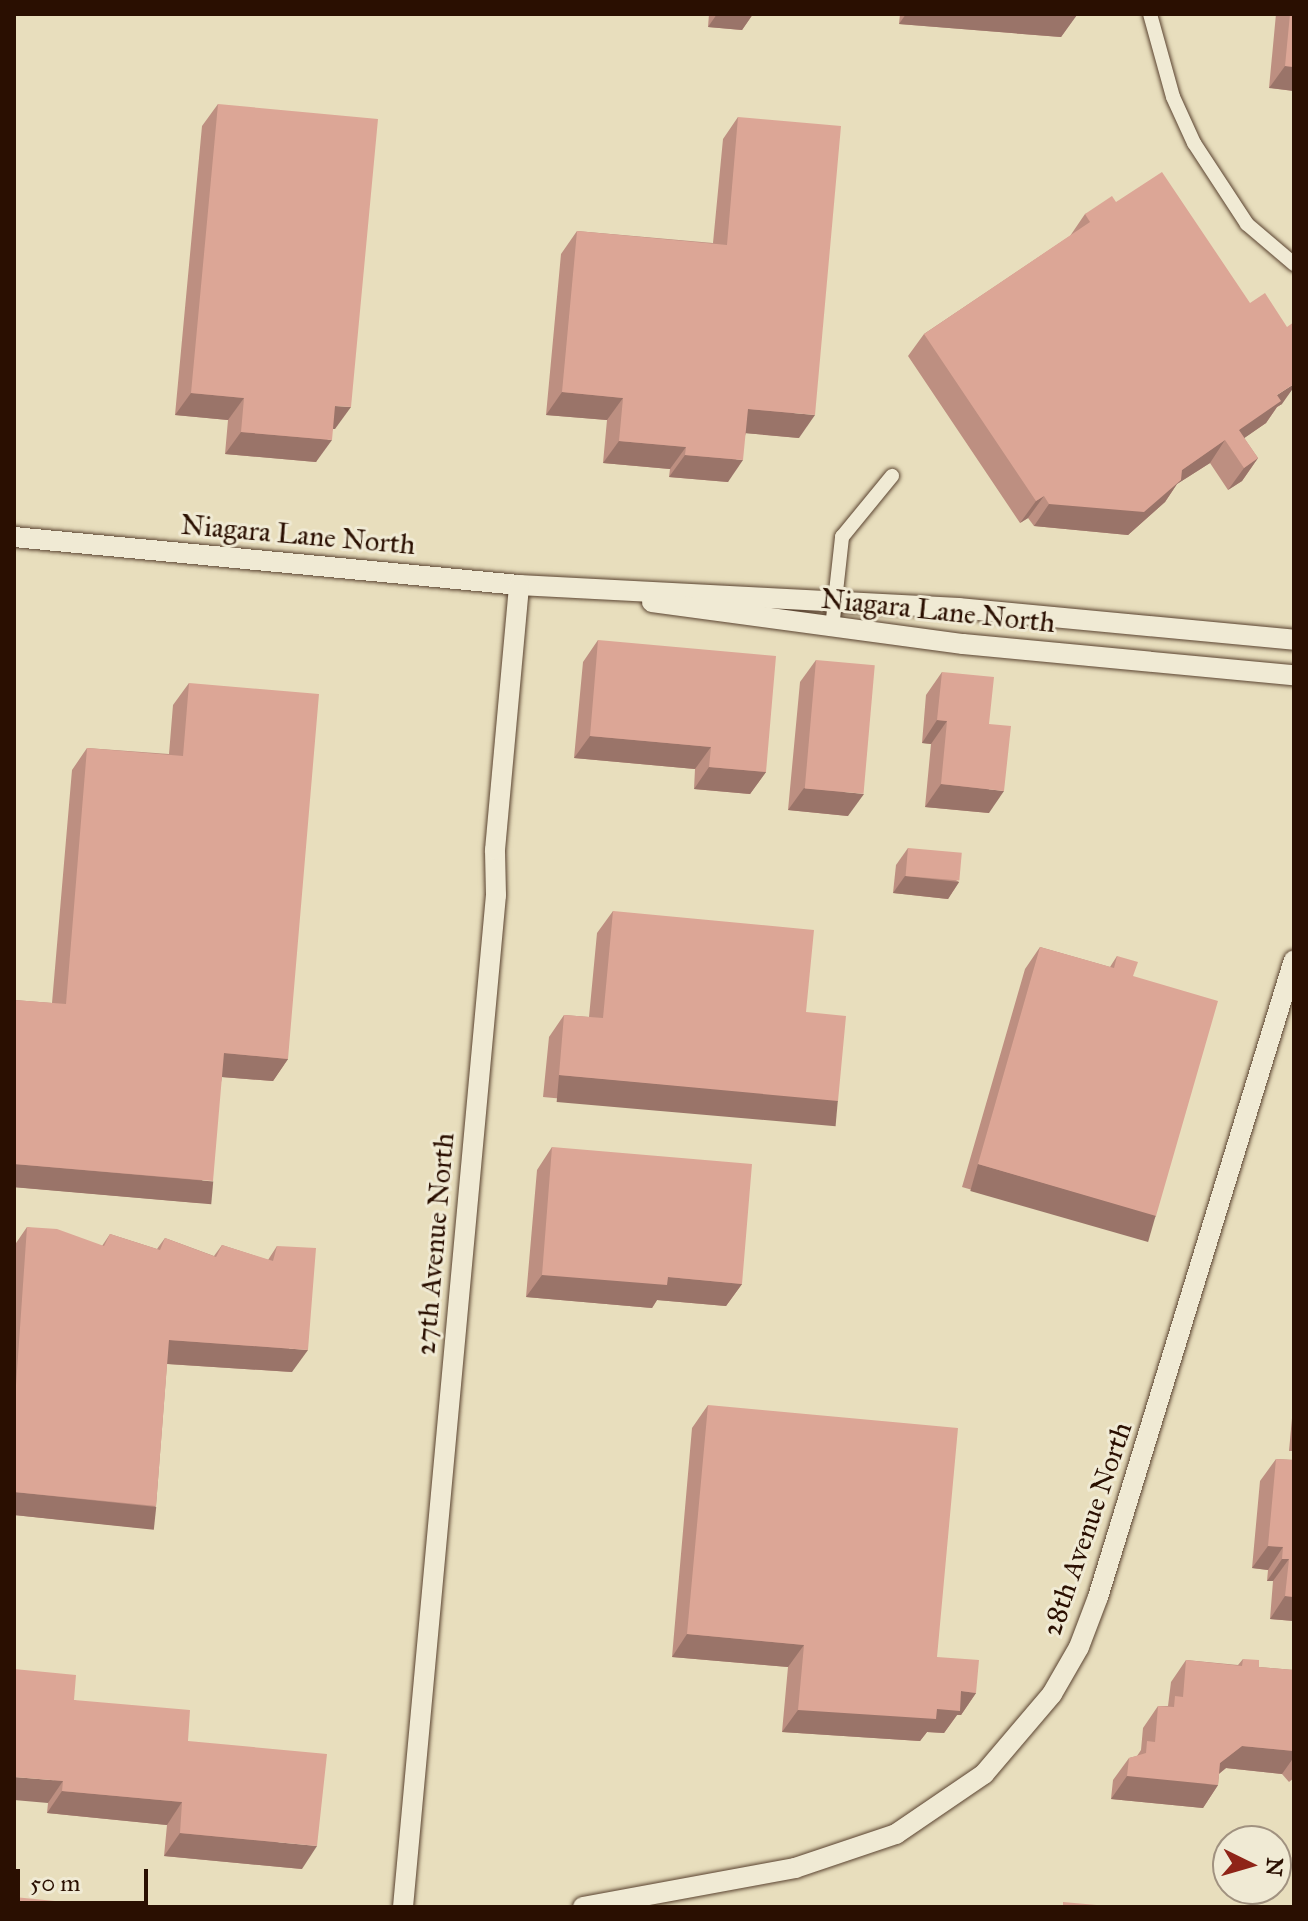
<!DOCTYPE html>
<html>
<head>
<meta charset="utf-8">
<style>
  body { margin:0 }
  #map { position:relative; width:1308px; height:1921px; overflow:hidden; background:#e8debd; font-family:"IM FELL Great Primer",serif }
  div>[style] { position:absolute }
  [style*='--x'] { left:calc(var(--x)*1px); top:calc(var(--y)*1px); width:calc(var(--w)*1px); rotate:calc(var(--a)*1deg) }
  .roads { filter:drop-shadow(0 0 2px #5a4330) drop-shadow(0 0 2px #5a4330) }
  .street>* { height:14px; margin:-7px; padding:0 7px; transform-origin:7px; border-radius:7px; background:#f0ead4 }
  .secondary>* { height:20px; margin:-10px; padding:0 10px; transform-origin:10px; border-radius:10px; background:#f0ead4 }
  .wall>* { inset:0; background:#bd8f81 }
  .shaded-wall>* { inset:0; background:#9a7469; transform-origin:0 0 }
  .building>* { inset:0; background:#dca696; transform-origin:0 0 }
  span { translate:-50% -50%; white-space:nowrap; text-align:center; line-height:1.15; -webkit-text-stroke:6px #f0ead4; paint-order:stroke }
  .street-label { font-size:28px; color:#2a0f01 }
  .frame { position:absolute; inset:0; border:16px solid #2a0f01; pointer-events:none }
  .north { position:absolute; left:1212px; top:1825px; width:80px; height:80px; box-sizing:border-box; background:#f0ead4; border:2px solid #a19280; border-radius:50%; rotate:95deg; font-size:22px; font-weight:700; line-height:32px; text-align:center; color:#2a0f01 }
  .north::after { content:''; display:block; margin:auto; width:28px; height:36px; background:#8f2418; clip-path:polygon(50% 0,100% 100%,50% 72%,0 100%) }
  .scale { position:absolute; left:16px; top:1869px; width:132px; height:36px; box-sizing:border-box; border:4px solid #2a0f01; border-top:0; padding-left:10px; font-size:24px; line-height:28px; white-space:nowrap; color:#2a0f01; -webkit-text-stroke:6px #f0ead4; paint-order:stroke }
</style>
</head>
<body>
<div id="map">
  <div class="roads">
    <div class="street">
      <i style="--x:1150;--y:14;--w:86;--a:74.5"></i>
      <i style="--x:1173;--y:97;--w:51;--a:65.5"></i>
      <i style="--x:1194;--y:143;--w:97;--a:56.8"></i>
      <i style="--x:1247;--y:224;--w:62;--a:40.4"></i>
      <i style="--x:832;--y:628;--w:92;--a:-83.7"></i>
      <i style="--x:842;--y:537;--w:79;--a:-50.7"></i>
    </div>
    <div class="secondary">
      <i style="--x:14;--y:537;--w:507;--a:5.43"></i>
      <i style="--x:519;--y:585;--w:440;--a:3"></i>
      <i style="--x:958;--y:608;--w:338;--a:5.4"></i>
      <i style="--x:652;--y:602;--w:314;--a:7.7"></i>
      <i style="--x:963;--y:644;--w:332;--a:5.4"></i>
      <i style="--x:403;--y:1907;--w:1016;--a:-84.75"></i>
      <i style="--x:496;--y:895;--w:45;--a:-91.3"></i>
      <i style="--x:495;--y:850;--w:266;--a:-84.8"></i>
      <i style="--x:583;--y:1907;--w:216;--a:-10.4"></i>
      <i style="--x:795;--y:1868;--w:107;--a:-18.6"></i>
      <i style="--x:896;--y:1834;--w:107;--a:-34.3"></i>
      <i style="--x:984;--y:1774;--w:105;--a:-49.6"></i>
      <i style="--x:1052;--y:1694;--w:54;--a:-60.1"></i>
      <i style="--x:1079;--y:1647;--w:53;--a:-69.2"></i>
      <i style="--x:1098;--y:1597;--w:666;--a:-72.9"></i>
    </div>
  </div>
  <div class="wall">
    <i style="clip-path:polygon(709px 14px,753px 14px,742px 30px,708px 27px)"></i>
    <i style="clip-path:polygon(900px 14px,1077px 14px,1061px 37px,899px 24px)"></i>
    <i style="clip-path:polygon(1276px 14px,1294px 14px,1294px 91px,1269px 88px)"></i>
    <i style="clip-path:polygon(218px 104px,335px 429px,333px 429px,316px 462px,225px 454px,228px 420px,175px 415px,202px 126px)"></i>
    <i style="clip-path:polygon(738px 117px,799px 438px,746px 433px,728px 482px,669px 477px,670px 469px,603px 463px,607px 420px,546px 415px,561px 254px,577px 231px,713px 243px,723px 139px)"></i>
    <i style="clip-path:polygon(1116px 202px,1282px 404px,1277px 407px,1266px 423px,1244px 438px,1258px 458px,1242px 481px,1228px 490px,1210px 463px,1177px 484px,1165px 502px,1128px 535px,1034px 526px,1028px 518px,1020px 523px,908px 356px,924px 334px,1070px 236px,1085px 214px)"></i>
    <i style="clip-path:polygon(598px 640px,766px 772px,750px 794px,694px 789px,695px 769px,574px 758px,583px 662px)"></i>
    <i style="clip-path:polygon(816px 660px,848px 816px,788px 810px,800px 682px)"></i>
    <i style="clip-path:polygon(942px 672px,989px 724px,989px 813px,925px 807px,931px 744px,922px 743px,926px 695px)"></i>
    <i style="clip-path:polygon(189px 683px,288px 1059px,273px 1081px,222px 1077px,198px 1203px,14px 1187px,14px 1000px,52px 1003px,72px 770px,87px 748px,169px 754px,173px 705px)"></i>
    <i style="clip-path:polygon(908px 848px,959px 882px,948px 899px,893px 893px,896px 865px)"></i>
    <i style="clip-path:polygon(613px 911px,806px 1012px,838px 1101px,822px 1123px,543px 1097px,549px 1037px,564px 1015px,589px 1017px,597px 933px)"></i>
    <i style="clip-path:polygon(1040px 947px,1110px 967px,1117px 956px,1133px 976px,1156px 1216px,1140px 1238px,962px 1187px,1025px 969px)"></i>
    <i style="clip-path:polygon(552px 1147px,742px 1284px,726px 1306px,657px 1300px,652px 1308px,526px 1297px,537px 1170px)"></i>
    <i style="clip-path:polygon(27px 1227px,102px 1246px,110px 1234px,157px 1249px,165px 1238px,214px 1256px,222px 1245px,268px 1260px,277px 1246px,292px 1372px,167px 1364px,156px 1506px,141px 1528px,14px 1515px,14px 1246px)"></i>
    <i style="clip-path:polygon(1294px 1396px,1294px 1451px,1289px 1451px)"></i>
    <i style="clip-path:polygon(708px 1405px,937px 1657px,976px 1693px,961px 1715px,957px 1715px,944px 1733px,927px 1732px,920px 1741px,782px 1732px,788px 1667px,672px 1657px,692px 1428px)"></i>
    <i style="clip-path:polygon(1276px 1459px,1294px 1460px,1294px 1621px,1270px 1619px,1273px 1581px,1267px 1581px,1268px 1570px,1252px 1568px,1260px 1481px)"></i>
    <i style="clip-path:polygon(1243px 1659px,1259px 1667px,1294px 1670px,1294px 1778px,1289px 1782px,1282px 1774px,1226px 1768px,1219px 1774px,1218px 1785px,1203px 1808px,1111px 1799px,1113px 1780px,1129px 1758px,1137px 1756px,1141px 1750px,1143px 1728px,1158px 1706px,1168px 1706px,1171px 1682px,1186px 1660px,1238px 1665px)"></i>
    <i style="clip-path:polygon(74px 1700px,188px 1741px,302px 1869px,164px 1856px,167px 1825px,47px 1813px,48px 1803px)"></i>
  </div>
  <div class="shaded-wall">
    <i style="clip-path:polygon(717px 14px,753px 14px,742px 30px,708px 27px)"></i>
    <i style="clip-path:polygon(906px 14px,1065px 14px,1077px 15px,1061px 37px,899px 24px)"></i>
    <i style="clip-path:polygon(1285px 66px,1294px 67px,1294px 91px,1269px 88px)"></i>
    <i style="clip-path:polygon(1294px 384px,1294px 387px,1282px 404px,1277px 407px,1266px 423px,1230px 448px,1239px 430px,1277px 395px)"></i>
    <i style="clip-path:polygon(562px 392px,623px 398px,607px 420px,546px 415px)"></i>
    <i style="clip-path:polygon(191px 393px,244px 398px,228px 420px,175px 415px)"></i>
    <i style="clip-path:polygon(335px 406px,351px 407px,335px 429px,319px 428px)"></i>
    <i style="clip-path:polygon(748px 409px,815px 415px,799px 438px,732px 432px)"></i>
    <i style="clip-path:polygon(241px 432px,332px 440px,316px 462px,225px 454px)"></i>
    <i style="clip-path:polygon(1225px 440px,1210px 463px,1177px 484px,1165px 502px,1128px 535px,1034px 526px,1049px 504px,1182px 470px)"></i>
    <i style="clip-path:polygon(619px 441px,686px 447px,670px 469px,603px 463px)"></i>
    <i style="clip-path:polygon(685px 455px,743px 460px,728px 482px,669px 477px)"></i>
    <i style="clip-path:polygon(1258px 458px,1242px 481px,1228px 490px,1244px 468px)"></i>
    <i style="clip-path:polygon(1044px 496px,1028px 518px,1020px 523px,1036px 501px)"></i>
    <i style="clip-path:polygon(937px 720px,947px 721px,931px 744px,922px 743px)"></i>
    <i style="clip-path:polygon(590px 736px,711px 747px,695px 769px,574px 758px)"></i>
    <i style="clip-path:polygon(709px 767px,766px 772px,750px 794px,694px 789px)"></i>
    <i style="clip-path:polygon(941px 784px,1004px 791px,989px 813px,925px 807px)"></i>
    <i style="clip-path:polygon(804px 788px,864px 794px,848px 816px,788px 810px)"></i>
    <i style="clip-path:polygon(905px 876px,959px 882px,948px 899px,893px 893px)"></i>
    <i style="clip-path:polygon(224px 1053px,288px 1059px,273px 1081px,209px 1076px)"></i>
    <i style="left:559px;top:1075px;width:280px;height:27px;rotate:5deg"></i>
    <i style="left:14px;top:1164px;width:200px;height:23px;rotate:5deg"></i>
    <i style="left:978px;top:1164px;width:185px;height:28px;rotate:16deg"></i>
    <i style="clip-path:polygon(542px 1275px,668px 1277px,742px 1284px,726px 1306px,657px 1300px,652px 1308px,526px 1297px)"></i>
    <i style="clip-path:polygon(169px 1340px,308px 1350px,292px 1372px,153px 1363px)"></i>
    <i style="left:14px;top:1492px;width:143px;height:23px;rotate:6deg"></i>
    <i style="clip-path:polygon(1268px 1546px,1283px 1547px,1268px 1570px,1252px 1568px)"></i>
    <i style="clip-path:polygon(1282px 1559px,1289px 1559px,1273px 1581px,1267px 1581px)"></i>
    <i style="clip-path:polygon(1285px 1596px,1294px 1597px,1294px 1621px,1270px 1619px)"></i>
    <i style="clip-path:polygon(687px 1634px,804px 1645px,788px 1667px,672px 1657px)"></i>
    <i style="clip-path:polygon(961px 1691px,976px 1693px,961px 1715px,957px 1715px,944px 1733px,927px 1732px,920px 1741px,782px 1732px,798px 1710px,937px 1709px)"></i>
    <i style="clip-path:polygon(1242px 1746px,1294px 1751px,1294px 1757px,1282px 1774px,1226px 1768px,1206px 1784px,1218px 1785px,1203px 1808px,1111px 1799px,1127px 1776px,1220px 1763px)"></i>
    <i style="clip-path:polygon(14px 1777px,63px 1781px,48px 1803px,14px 1800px)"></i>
    <i style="clip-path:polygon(62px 1791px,182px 1802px,167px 1825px,47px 1813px)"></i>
    <i style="clip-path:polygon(180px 1833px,317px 1846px,302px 1869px,164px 1856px)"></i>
  </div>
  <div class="building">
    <i style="clip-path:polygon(1290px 14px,1294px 14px,1294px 67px,1285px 66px)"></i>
    <i style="clip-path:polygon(218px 104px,378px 119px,351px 407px,335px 406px,332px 440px,241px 432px,244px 398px,191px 393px)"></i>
    <i style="clip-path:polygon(738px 117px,841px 126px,815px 415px,748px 409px,743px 460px,685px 455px,686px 447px,619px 441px,623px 398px,562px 392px,577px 231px,727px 245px)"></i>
    <i style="clip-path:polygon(1162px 172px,1250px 303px,1265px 293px,1287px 327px,1294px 322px,1294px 372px,1293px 373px,1294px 375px,1294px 384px,1277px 395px,1281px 401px,1239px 430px,1258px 458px,1244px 468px,1225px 440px,1182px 470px,1181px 480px,1144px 512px,1049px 504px,1044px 496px,1036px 501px,924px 334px,1090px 222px,1085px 214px,1112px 196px,1116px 202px)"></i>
    <i style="clip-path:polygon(598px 640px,776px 656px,766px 772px,709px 767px,711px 747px,590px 736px)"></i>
    <i style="left:816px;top:660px;width:59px;height:129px;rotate:5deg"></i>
    <i style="clip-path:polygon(942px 672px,994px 677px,989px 724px,1011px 726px,1004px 791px,941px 784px,947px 721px,937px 720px)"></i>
    <i style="clip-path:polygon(189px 683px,319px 694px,288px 1059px,224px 1053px,213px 1181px,14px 1164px,14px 1000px,66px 1004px,87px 748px,183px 756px)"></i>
    <i style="left:908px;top:848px;width:54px;height:28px;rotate:5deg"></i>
    <i style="clip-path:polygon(613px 911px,814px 930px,806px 1012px,846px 1016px,838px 1101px,559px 1075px,564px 1015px,603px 1018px)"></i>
    <i style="clip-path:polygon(1040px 947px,1114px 968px,1117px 956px,1138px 962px,1133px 976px,1218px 1001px,1156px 1216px,978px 1164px)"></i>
    <i style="clip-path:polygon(552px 1147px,752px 1164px,742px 1284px,668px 1277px,667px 1285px,542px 1275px)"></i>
    <i style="clip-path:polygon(27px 1227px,57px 1229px,104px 1246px,110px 1234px,160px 1250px,165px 1238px,216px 1257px,222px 1245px,273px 1261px,277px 1246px,316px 1248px,308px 1350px,169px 1340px,156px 1506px,14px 1492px,14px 1414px)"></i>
    <i style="clip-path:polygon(708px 1405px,958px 1428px,937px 1657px,979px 1660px,976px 1693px,961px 1691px,960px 1711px,937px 1709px,936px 1719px,798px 1710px,804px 1645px,687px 1634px)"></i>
    <i style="clip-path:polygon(1276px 1459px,1294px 1460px,1294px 1597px,1285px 1596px,1289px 1559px,1282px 1559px,1283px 1547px,1268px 1546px)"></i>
    <i style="clip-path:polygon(1243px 1659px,1259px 1660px,1259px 1667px,1294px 1670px,1294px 1751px,1242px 1746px,1220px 1763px,1218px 1785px,1127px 1776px,1129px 1758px,1146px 1753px,1147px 1741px,1155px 1742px,1158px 1706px,1174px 1707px,1175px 1696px,1183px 1697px,1186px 1660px,1242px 1666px)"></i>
    <i style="clip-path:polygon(14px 1669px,76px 1675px,74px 1700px,190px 1710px,188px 1741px,327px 1754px,317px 1846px,180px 1833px,182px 1802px,62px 1791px,63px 1781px,14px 1777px)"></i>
    <i style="clip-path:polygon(14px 1897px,116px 1907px,14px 1907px)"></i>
    <i style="clip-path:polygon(1063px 1902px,1119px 1907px,1063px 1907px)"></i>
  </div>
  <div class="street-label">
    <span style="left:298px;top:535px;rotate:5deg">Niagara Lane North</span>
    <span style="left:938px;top:611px;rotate:6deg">Niagara Lane North</span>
    <span style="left:435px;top:1244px;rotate:-85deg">27th Avenue North</span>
    <span style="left:1087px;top:1529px;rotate:-71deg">28th Avenue North</span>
  </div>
  <div class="frame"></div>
  <div class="north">N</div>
  <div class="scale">50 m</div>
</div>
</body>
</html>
